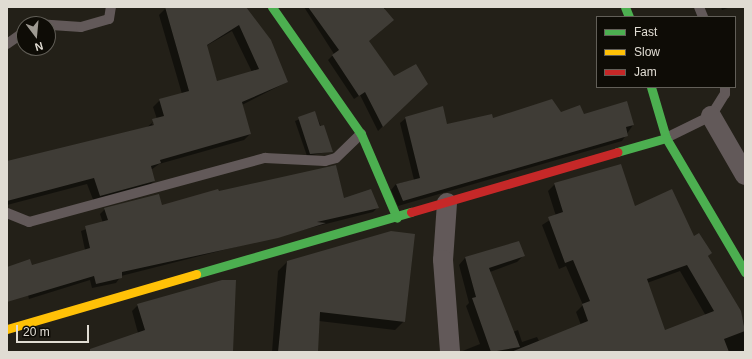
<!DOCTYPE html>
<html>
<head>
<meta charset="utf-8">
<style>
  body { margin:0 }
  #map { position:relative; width:752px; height:359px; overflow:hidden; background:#232018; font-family:Arial,sans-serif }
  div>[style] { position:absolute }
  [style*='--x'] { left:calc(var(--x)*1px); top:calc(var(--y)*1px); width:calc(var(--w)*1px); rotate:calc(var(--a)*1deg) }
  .shadow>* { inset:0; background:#0007 }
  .building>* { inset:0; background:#3f3c36 }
  .lane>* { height:10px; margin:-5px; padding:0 5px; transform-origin:5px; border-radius:5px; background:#625959 }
  .street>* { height:20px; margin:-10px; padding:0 10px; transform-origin:10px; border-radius:10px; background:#625959 }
  .fast>* { height:9px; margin:-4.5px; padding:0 4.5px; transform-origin:4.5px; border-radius:4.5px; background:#4caf50 }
  .slow>* { height:9px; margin:-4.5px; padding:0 4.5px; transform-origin:4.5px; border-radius:4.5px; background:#ffc107 }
  .jam>* { height:9px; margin:-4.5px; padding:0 4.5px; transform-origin:4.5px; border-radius:4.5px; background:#c62828 }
  span { translate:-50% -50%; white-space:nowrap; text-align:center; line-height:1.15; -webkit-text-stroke:3px #0e0c06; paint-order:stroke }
  .frame { position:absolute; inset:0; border:8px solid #e0dcd3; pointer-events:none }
  .legend { position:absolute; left:596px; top:16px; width:140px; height:72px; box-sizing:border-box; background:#0e0c06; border:1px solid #625f58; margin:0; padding:5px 7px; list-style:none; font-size:12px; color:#e0dcd3 }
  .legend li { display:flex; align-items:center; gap:8px; height:20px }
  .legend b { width:20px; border:1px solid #625f58 }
  .north { position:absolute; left:16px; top:16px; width:40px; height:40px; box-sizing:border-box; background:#0e0c06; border:1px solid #625f58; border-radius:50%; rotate:164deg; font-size:11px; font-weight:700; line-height:16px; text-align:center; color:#e0dcd3 }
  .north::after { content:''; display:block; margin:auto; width:14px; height:18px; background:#9e9a92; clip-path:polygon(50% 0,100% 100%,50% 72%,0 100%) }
  .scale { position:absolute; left:16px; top:325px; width:73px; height:18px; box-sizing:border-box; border:2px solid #e0dcd3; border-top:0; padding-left:5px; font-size:12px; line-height:14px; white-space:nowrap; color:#e0dcd3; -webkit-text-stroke:3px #0e0c06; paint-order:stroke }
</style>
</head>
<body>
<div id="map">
  <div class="shadow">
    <i style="clip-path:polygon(evenodd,167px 7px,245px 7px,287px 82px,242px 105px,250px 134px,244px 140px,159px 164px,151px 170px,154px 181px,148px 187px,94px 202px,87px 184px,7px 205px,7px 162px,146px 128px,157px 119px,153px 107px,160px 100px,182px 94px,159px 15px,167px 7px,232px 31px,252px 72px,217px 82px,206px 46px,232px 31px,167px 7px,152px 123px,154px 123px,156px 130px,154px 130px,152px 123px)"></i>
    <i style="clip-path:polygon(304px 7px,386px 7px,368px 41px,393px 78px,427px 84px,378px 131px,360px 95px,354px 99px,328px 60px,334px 54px)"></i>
    <i style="clip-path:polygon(721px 7px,731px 7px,722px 10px)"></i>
    <i style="clip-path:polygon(315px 113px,332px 151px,307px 156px,295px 121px)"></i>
    <i style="clip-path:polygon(583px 116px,633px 125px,622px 141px,398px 206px,391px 190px,396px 184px,414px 180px,400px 123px,406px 118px,447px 125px)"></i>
    <i style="clip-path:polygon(336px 166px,343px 199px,378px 207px,373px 212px,121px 276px,116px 283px,92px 288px,90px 280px,29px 299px,22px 273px,85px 250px,81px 231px,103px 223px,100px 214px,105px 209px,161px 206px)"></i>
    <i style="clip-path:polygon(evenodd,555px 184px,634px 208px,693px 237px,711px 253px,707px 257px,740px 311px,745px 327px,745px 352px,460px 352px,480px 344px,466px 306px,469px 303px,459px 265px,465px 258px,519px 242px,523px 256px,517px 262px,490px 272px,513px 332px,518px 330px,522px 342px,537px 337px,539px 341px,581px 325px,576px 312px,583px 305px,566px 266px,559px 269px,542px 225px,556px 216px,548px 191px,555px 184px,680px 271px,706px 316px,664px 332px,647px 283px,680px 271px)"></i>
    <i style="clip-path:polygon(287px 262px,404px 321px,395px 330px,319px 321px,317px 352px,272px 352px,278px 271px)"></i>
    <i style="clip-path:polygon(138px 305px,232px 352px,96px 352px,138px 333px,132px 311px)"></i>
  </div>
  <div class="building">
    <i style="clip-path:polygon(evenodd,165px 7px,246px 7px,271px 40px,288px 82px,242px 102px,251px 134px,160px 160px,161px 163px,151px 166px,155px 181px,100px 196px,94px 178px,7px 201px,7px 161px,154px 125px,152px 119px,164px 116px,159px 99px,189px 91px,165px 7px,239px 25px,259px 69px,217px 81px,207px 45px,239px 25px)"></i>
    <i style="clip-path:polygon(308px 7px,383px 7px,394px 20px,369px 41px,394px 76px,416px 64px,428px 84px,383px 127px,365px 92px,359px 96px,332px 55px,339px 50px)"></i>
    <i style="clip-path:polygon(552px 99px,561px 112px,580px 105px,584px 114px,627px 101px,634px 125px,626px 127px,628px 136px,403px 201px,396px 184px,420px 178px,405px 117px,443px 106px,447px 124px,492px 114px,493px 118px)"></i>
    <i style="clip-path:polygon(315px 111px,320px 126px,324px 125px,333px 152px,310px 154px,298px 117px)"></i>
    <i style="clip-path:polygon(evenodd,621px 164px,635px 206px,672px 189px,694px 236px,699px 233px,712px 253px,708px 256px,741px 311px,745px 331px,724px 339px,729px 352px,511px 352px,588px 321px,582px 304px,590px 301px,573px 260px,565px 263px,548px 217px,563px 212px,554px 183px,621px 164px,687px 265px,714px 311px,665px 330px,647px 279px,687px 265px)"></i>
    <i style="clip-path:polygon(336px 165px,344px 198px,371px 189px,379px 208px,317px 222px,326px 223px,278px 238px,122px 272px,122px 278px,96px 284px,94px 276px,7px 302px,7px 267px,30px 259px,32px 265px,90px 248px,85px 226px,108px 220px,104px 208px,159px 194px,162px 205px,218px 189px,219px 191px)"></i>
    <i style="clip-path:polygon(391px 231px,415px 234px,405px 322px,320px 312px,318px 352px,278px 352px,287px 261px)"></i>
    <i style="clip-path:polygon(519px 241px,525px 256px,489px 268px,520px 347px,491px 352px,472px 298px,476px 297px,465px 257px)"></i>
    <i style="clip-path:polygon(222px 280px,236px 280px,233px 352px,90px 352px,90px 349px,145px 330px,137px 304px)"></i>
  </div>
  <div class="lane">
    <i style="--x:699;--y:7;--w:11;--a:68"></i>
    <i style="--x:37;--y:24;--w:44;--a:3.9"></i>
    <i style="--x:81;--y:27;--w:29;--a:-16"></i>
    <i style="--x:109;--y:19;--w:12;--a:-81"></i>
    <i style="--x:7;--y:44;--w:21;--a:-35"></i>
    <i style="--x:666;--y:138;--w:50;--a:-26.1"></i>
    <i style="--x:711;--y:116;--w:26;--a:-58"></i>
    <i style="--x:725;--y:94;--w:7;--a:-90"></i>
    <i style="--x:7;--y:213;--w:24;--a:22"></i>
    <i style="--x:29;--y:222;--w:245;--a:-15.2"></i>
    <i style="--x:265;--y:158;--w:60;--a:2.9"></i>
    <i style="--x:325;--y:161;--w:11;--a:-15"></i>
    <i style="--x:336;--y:158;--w:35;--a:-44"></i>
  </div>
  <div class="street">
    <i style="--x:711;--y:116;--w:68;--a:60"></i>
    <i style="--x:447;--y:203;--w:57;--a:94"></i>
    <i style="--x:443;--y:260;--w:92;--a:85.6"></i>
  </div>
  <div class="fast">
    <i style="--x:272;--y:7;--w:155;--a:55"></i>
    <i style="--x:361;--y:134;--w:91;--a:66.8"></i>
    <i style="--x:625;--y:7;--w:11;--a:68"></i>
    <i style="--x:651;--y:87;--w:53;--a:73.6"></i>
    <i style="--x:666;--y:138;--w:156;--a:59.5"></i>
    <i style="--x:617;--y:152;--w:51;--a:-15.9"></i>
    <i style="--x:196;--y:274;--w:224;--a:-16.1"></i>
  </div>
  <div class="slow">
    <i style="--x:7;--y:329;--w:197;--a:-16.2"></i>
  </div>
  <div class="jam">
    <i style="--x:411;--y:212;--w:215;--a:-16.2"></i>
  </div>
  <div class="frame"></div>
  <ul class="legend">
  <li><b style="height:5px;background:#4caf50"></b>Fast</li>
  <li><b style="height:5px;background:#ffc107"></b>Slow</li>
  <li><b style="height:5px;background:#c62828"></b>Jam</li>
  </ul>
  <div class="north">N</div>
  <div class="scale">20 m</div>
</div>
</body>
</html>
